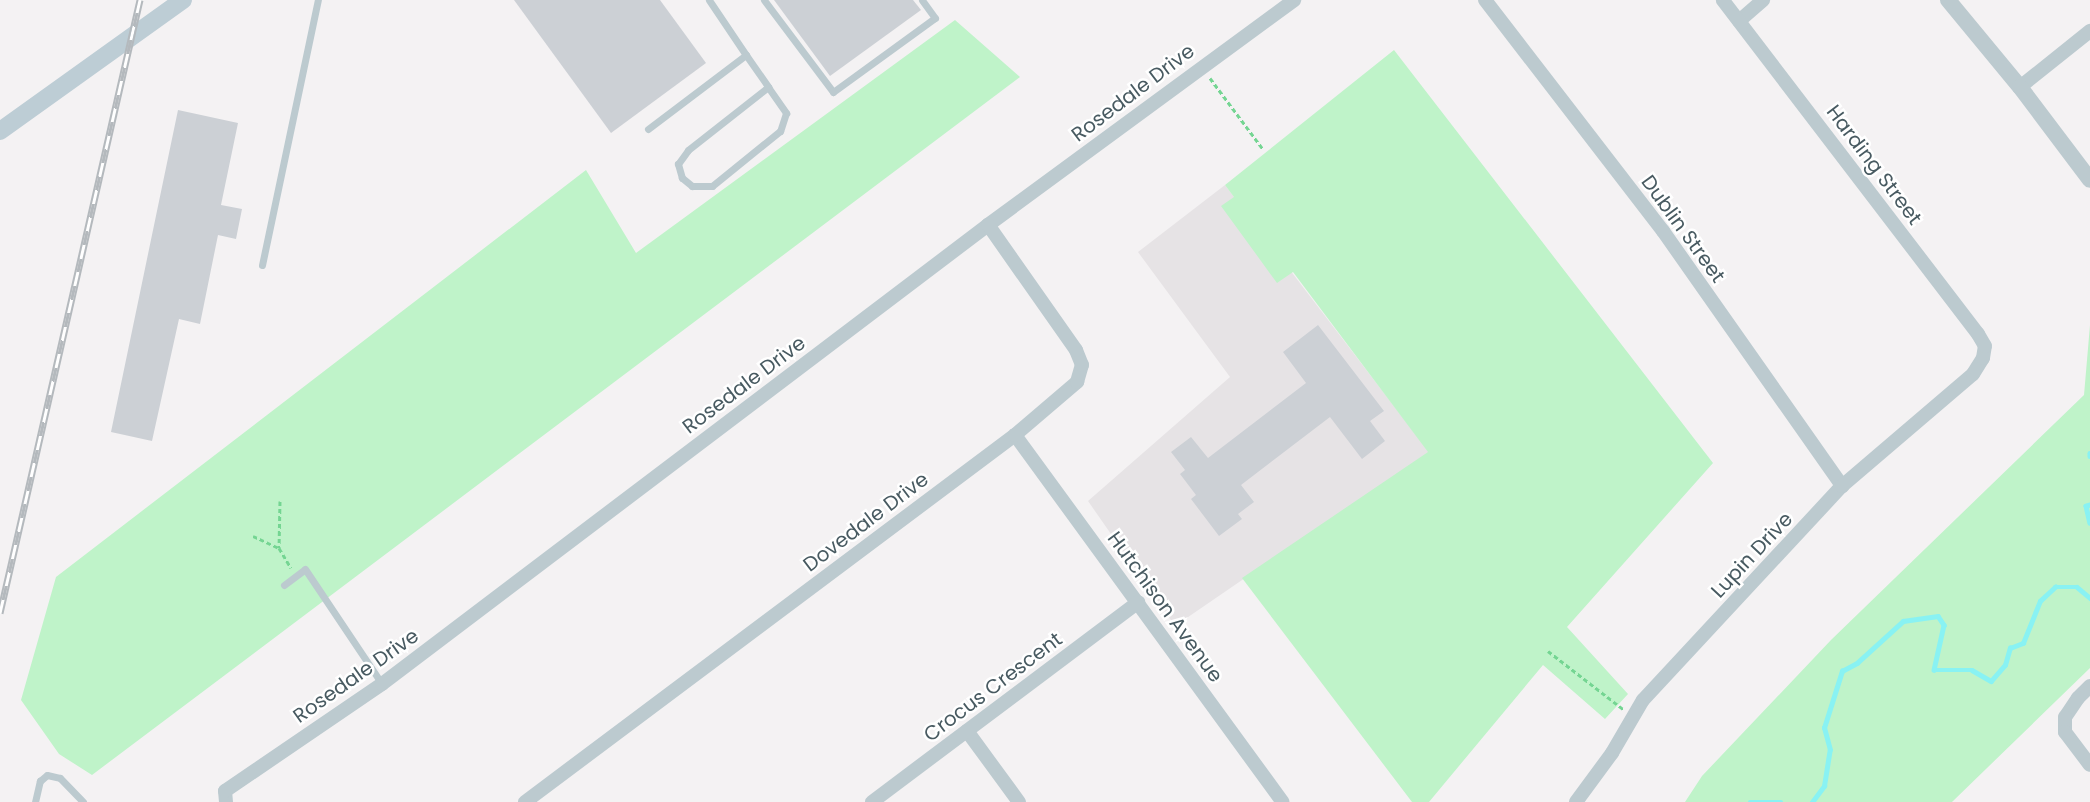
<!DOCTYPE html>
<html>
<head>
<meta charset="utf-8">
<style>
  body { margin:0 }
  #map { position:relative; width:2090px; height:802px; overflow:hidden; background:#f4f2f3; font-family:Poppins,sans-serif }
  div>[style] { position:absolute }
  [style*='--x'] { left:calc(var(--x)*1px); top:calc(var(--y)*1px); width:calc(var(--w)*1px); rotate:calc(var(--a)*1deg) }
  .education>* { inset:0; background:#e6e3e5 }
  .green>* { inset:0; background:#bff3c9 }
  .stream>* { height:4.5px; margin:-2.25px; padding:0 2.25px; transform-origin:2.25px; border-radius:2.25px; background:#89f2f3 }
  .building>* { inset:0; background:#ccd0d5 }
  .path>* { height:3px; margin-top:-1.5px; transform-origin:0; background:repeating-linear-gradient(90deg,#74d592 0 4.5px,transparent 0 7.5px) }
  .service>* { height:7px; margin:-3.5px; padding:0 3.5px; transform-origin:3.5px; border-radius:3.5px; background:#bccacf }
  .minor>* { height:14px; margin:-7px; padding:0 7px; transform-origin:7px; border-radius:7px; background:#bccacf }
  .tertiary>* { height:16px; margin:-8px; padding:0 8px; transform-origin:8px; border-radius:8px; background:#bccacf }
  .secondary>* { height:18px; margin:-9px; padding:0 9px; transform-origin:9px; border-radius:9px; background:#bdcdd5 }
  .rail>* { height:7px; margin-top:-3.5px; transform-origin:0; background:repeating-linear-gradient(90deg,#fff 0 14px,#b4b9bd 0 28px); box-sizing:border-box; border-block:2px solid #b4b9bd }
  span { translate:-50% -50%; white-space:nowrap; text-align:center; line-height:1.15; -webkit-text-stroke:5px #fff; paint-order:stroke }
  .street-label { font-size:20px; color:#485a61 }
</style>
</head>
<body>
<div id="map">
  <div class="education">
    <i style="clip-path:polygon(1225px 185px,1429px 452px,1175px 626px,1088px 501px,1230px 377px,1138px 252px)"></i>
  </div>
  <div class="green">
    <i style="clip-path:polygon(955px 20px,1020px 77px,92px 775px,59px 754px,21px 700px,56px 577px,586px 170px,636px 253px)"></i>
    <i style="clip-path:polygon(1394px 50px,1713px 463px,1567px 627px,1628px 694px,1605px 719px,1543px 665px,1429px 802px,1412px 802px,1242px 578px,1428px 452px,1293px 272px,1277px 283px,1221px 206px,1234px 197px,1225px 185px)"></i>
    <i style="clip-path:polygon(2090px 325px,2090px 668px,1952px 802px,1685px 802px,1702px 776px,1831px 640px,2084px 395px)"></i>
  </div>
  <div class="stream">
    <i style="--x:2090;--y:453;--w:3;--a:90"></i>
    <i style="--x:2090;--y:505;--w:4;--a:166"></i>
    <i style="--x:2086;--y:506;--w:17;--a:77"></i>
    <i style="--x:1750;--y:802;--w:31;--a:0"></i>
    <i style="--x:1812;--y:802;--w:20;--a:-53"></i>
    <i style="--x:1824;--y:786;--w:36;--a:-81"></i>
    <i style="--x:1830;--y:750;--w:23;--a:-105"></i>
    <i style="--x:1824;--y:728;--w:60;--a:-72.5"></i>
    <i style="--x:1842;--y:671;--w:17;--a:-28"></i>
    <i style="--x:1857;--y:663;--w:62;--a:-42.4"></i>
    <i style="--x:1903;--y:621;--w:35;--a:-8"></i>
    <i style="--x:1938;--y:616;--w:11;--a:56"></i>
    <i style="--x:1944;--y:625;--w:46;--a:102.5"></i>
    <i style="--x:1934;--y:670;--w:38;--a:0"></i>
    <i style="--x:1972;--y:670;--w:22;--a:30"></i>
    <i style="--x:1991;--y:681;--w:21;--a:-49"></i>
    <i style="--x:2005;--y:665;--w:18;--a:-74"></i>
    <i style="--x:2010;--y:648;--w:14;--a:-21"></i>
    <i style="--x:2023;--y:643;--w:45;--a:-68"></i>
    <i style="--x:2040;--y:601;--w:21;--a:-43"></i>
    <i style="--x:2055;--y:587;--w:22;--a:0"></i>
    <i style="--x:2077;--y:587;--w:17;--a:40"></i>
  </div>
  <div class="building">
    <i style="clip-path:polygon(514px 0,660px 0,706px 63px,611px 133px)"></i>
    <i style="clip-path:polygon(774px 0,913px 0,921px 10px,830px 76px)"></i>
    <i style="clip-path:polygon(178px 110px,238px 123px,221px 205px,242px 209px,236px 239px,218px 235px,200px 324px,179px 319px,152px 441px,111px 432px)"></i>
    <i style="clip-path:polygon(1318px 325px,1384px 411px,1370px 421px,1385px 441px,1362px 459px,1330px 417px,1241px 485px,1254px 502px,1238px 514px,1242px 519px,1219px 536px,1191px 499px,1196px 495px,1180px 474px,1185px 470px,1171px 452px,1191px 437px,1208px 458px,1306px 383px,1283px 352px)"></i>
  </div>
  <div class="path">
    <i style="--x:1210;--y:78;--w:89;--a:53.3"></i>
    <i style="--x:280;--y:501;--w:47;--a:91.2"></i>
    <i style="--x:279;--y:548;--w:23;--a:59"></i>
    <i style="--x:253;--y:536;--w:29;--a:25"></i>
    <i style="--x:1548;--y:651;--w:95;--a:37.7"></i>
  </div>
  <div class="service">
    <i style="--x:709;--y:0;--w:66;--a:56.1"></i>
    <i style="--x:746;--y:55;--w:39;--a:55"></i>
    <i style="--x:768;--y:87;--w:32;--a:55"></i>
    <i style="--x:786;--y:113;--w:19;--a:108"></i>
    <i style="--x:780;--y:131;--w:87;--a:141"></i>
    <i style="--x:712;--y:186;--w:20;--a:180"></i>
    <i style="--x:692;--y:186;--w:13;--a:-141"></i>
    <i style="--x:682;--y:178;--w:15;--a:-106"></i>
    <i style="--x:678;--y:164;--w:17;--a:-54"></i>
    <i style="--x:688;--y:150;--w:102;--a:-38.2"></i>
    <i style="--x:764;--y:0;--w:115;--a:53.1"></i>
    <i style="--x:833;--y:92;--w:126;--a:-36"></i>
    <i style="--x:935;--y:18;--w:22;--a:-126"></i>
    <i style="--x:648;--y:129;--w:123;--a:-37.1"></i>
    <i style="--x:262;--y:265;--w:271;--a:-78.1"></i>
    <i style="--x:284;--y:585;--w:26;--a:-37"></i>
    <i style="--x:305;--y:569;--w:138;--a:56.2"></i>
    <i style="--x:35;--y:802;--w:22;--a:-77"></i>
    <i style="--x:40;--y:781;--w:9;--a:-41"></i>
    <i style="--x:47;--y:775;--w:13;--a:13"></i>
    <i style="--x:60;--y:778;--w:33;--a:46"></i>
  </div>
  <div class="minor">
    <i style="--x:1485;--y:0;--w:292;--a:52.4"></i>
    <i style="--x:1663;--y:231;--w:312;--a:54.9"></i>
    <i style="--x:1739;--y:21;--w:32;--a:-41"></i>
    <i style="--x:2020;--y:87;--w:90;--a:-38.7"></i>
    <i style="--x:1015;--y:435;--w:454;--a:53.9"></i>
    <i style="--x:2090;--y:686;--w:17;--a:135"></i>
    <i style="--x:2078;--y:698;--w:23;--a:124"></i>
    <i style="--x:2065;--y:717;--w:15;--a:90"></i>
    <i style="--x:2065;--y:732;--w:41;--a:52.9"></i>
    <i style="--x:967;--y:731;--w:88;--a:53.8"></i>
    <i style="--x:226;--y:802;--w:11;--a:-95"></i>
    <i style="--x:225;--y:791;--w:190;--a:-34.3"></i>
    <i style="--x:382;--y:684;--w:760;--a:-37.14"></i>
    <i style="--x:988;--y:225;--w:380;--a:-36.3"></i>
    <i style="--x:525;--y:802;--w:612;--a:-36.83"></i>
    <i style="--x:1015;--y:435;--w:82;--a:-40.5"></i>
    <i style="--x:1077;--y:382;--w:18;--a:-74"></i>
    <i style="--x:1082;--y:365;--w:16;--a:-112"></i>
    <i style="--x:1076;--y:350;--w:153;--a:-125.1"></i>
    <i style="--x:872;--y:802;--w:333;--a:-36.9"></i>
    <i style="--x:1576;--y:802;--w:61;--a:-53.7"></i>
    <i style="--x:1612;--y:753;--w:61;--a:-59.7"></i>
    <i style="--x:1643;--y:700;--w:292;--a:-47.1"></i>
    <i style="--x:1842;--y:486;--w:172;--a:-40.5"></i>
    <i style="--x:1973;--y:374;--w:19;--a:-58"></i>
    <i style="--x:1983;--y:358;--w:12;--a:-81"></i>
    <i style="--x:1985;--y:346;--w:14;--a:-120"></i>
    <i style="--x:1978;--y:334;--w:420;--a:-127.4"></i>
  </div>
  <div class="tertiary">
    <i style="--x:1948;--y:0;--w:113;--a:50.4"></i>
    <i style="--x:2020;--y:87;--w:116;--a:53"></i>
  </div>
  <div class="secondary">
    <i style="--x:0;--y:131;--w:225;--a:-35.6"></i>
  </div>
  <div class="rail">
    <i style="--x:0;--y:613;--w:629;--a:-77.14"></i>
  </div>
  <div class="street-label">
    <span style="left:1133px;top:93px;rotate:-37deg">Rosedale Drive</span>
    <span style="left:1874px;top:165px;rotate:53deg">Harding Street</span>
    <span style="left:1683px;top:229px;rotate:54deg">Dublin Street</span>
    <span style="left:744px;top:385px;rotate:-37deg">Rosedale Drive</span>
    <span style="left:866px;top:522px;rotate:-37deg">Dovedale Drive</span>
    <span style="left:1752px;top:555px;rotate:-47deg">Lupin Drive</span>
    <span style="left:1165px;top:607px;rotate:54deg">Hutchison Avenue</span>
    <span style="left:356px;top:676px;rotate:-35deg">Rosedale Drive</span>
    <span style="left:993px;top:687px;rotate:-37deg">Crocus Crescent</span>
  </div>
</div>
</body>
</html>
